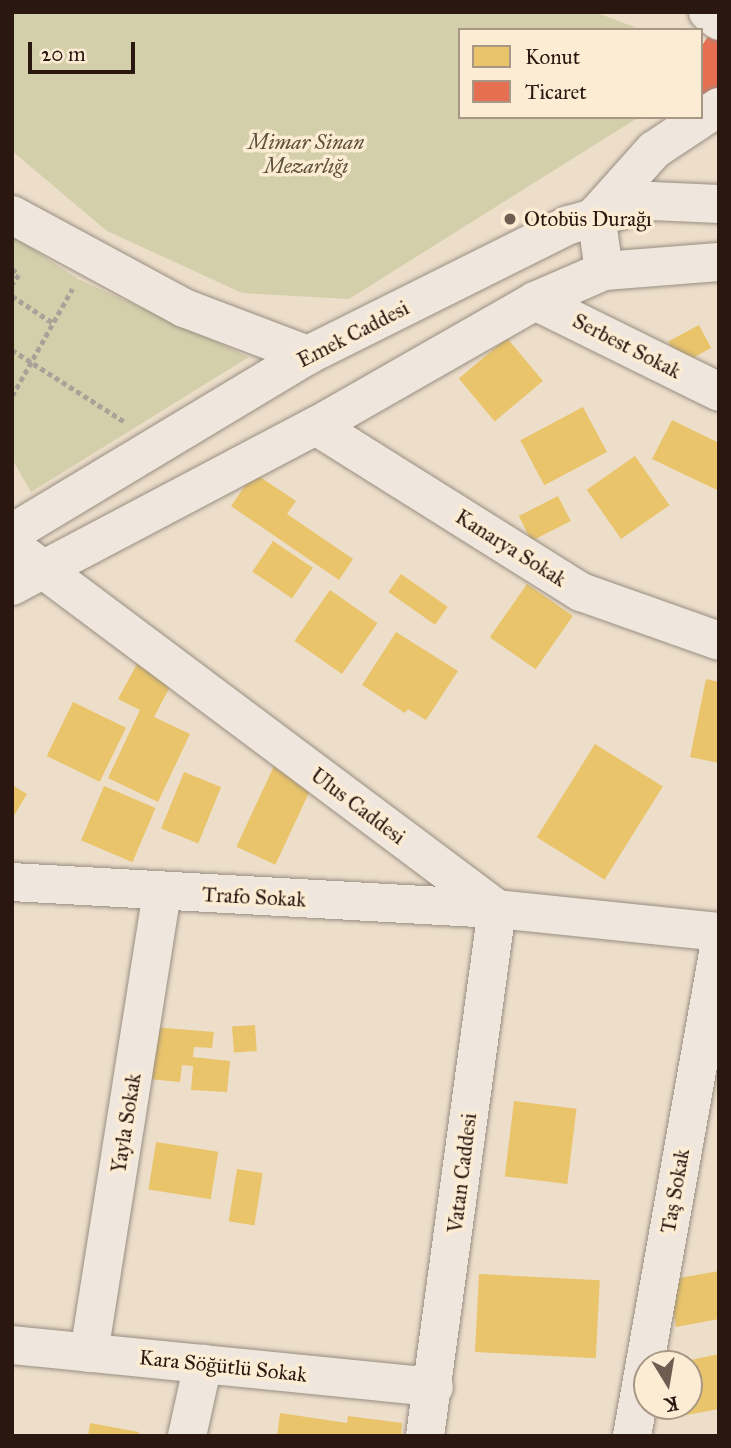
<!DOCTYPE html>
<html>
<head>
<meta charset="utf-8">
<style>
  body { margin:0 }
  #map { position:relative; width:731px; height:1448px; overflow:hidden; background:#eddeca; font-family:"IM FELL Great Primer",serif }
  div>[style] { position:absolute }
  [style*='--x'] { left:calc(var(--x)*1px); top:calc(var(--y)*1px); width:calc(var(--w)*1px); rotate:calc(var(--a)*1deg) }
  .green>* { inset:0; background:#d3cfab }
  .homes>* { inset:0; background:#e9c46a; transform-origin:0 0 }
  .shops>* { inset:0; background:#e76f51 }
  .path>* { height:4.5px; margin-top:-2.25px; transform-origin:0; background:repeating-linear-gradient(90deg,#a9a299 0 5px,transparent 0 8.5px) }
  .roads { filter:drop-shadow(0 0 2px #988e81) drop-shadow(0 0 2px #988e81) }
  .minor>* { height:38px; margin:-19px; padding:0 19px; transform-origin:19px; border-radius:19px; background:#efe7dd }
  .dots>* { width:19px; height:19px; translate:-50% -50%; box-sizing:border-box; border:4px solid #fcecd3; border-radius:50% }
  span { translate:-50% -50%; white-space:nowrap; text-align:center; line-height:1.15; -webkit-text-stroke:7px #fcecd3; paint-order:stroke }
  .park-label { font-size:21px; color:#5d533d; font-style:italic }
  .poi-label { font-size:21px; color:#291710 }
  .left { translate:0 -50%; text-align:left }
  .street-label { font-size:21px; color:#291710 }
  .frame { position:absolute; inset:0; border:14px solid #291710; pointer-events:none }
  .legend { position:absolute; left:458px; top:28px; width:245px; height:91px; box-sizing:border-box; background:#fcecd3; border:2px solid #a89785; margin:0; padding:9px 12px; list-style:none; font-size:21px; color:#291710 }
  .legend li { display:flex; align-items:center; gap:14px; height:35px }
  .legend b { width:35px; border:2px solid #a89785 }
  .north { position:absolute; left:633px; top:1350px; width:70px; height:70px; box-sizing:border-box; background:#fcecd3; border:2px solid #a89785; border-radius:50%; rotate:169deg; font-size:19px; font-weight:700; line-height:28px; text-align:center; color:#291710 }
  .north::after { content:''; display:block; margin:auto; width:24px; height:32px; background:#6e5d51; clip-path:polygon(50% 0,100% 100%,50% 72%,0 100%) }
  .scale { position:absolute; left:28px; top:42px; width:107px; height:32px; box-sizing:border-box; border:4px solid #291710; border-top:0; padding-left:9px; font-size:21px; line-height:24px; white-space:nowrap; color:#291710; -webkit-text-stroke:5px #fcecd3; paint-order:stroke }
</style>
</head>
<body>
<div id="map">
  <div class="green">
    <i style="clip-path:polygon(12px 12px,595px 12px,642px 30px,460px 30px,460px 117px,639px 117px,349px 299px,242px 293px,107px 231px,12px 151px)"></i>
    <i style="clip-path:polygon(12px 236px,78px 279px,249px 357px,31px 492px,12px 459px)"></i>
  </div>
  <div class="homes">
    <i style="left:699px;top:325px;width:26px;height:35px;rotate:62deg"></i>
    <i style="left:507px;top:338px;width:56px;height:63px;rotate:50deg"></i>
    <i style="left:583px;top:407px;width:51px;height:71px;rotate:62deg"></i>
    <i style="clip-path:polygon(672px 420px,719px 443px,719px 491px,652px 459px)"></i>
    <i style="left:635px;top:456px;width:60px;height:59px;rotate:55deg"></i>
    <i style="clip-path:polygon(254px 473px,296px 501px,287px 514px,353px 559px,339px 580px,231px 506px)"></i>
    <i style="left:558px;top:496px;width:28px;height:44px;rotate:63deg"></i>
    <i style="left:273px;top:541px;width:48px;height:37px;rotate:34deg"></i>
    <i style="left:401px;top:574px;width:57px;height:22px;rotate:35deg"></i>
    <i style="left:527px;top:584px;width:56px;height:65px;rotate:35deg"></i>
    <i style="left:330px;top:590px;width:58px;height:62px;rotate:35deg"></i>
    <i style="clip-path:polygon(396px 632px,458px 671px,426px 720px,408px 709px,405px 713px,362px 685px)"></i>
    <i style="clip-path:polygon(138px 662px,173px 681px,154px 717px,190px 734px,158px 802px,108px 778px,140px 710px,118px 699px)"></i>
    <i style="clip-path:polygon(706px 679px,719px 682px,719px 763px,690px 757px)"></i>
    <i style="left:73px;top:702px;width:59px;height:60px;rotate:26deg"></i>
    <i style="left:595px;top:744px;width:80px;height:110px;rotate:32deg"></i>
    <i style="left:274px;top:766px;width:43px;height:89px;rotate:25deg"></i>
    <i style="left:184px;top:772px;width:40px;height:61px;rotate:22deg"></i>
    <i style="clip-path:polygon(12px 785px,27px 794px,12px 819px)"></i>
    <i style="left:104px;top:786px;width:56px;height:59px;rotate:23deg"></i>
    <i style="left:255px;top:1025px;width:26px;height:23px;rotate:86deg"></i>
    <i style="clip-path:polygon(154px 1027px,214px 1032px,212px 1048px,194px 1047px,193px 1057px,230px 1061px,227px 1092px,191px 1090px,193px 1066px,182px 1065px,180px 1082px,149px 1079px)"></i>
    <i style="left:514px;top:1101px;width:63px;height:76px;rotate:7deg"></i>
    <i style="left:156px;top:1142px;width:63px;height:48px;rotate:9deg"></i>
    <i style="left:237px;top:1169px;width:26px;height:53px;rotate:9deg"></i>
    <i style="clip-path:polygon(719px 1271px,719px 1319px,676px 1327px,668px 1280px)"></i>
    <i style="left:479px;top:1274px;width:121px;height:78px;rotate:3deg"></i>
    <i style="clip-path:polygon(719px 1354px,719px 1409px,681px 1416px,679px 1406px,689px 1406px,689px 1364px,676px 1363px)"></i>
    <i style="clip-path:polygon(280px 1413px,347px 1423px,348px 1416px,402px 1423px,401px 1436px,277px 1436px)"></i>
    <i style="clip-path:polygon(90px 1423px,139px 1432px,138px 1436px,88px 1436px)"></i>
  </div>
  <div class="shops">
    <i style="clip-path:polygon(709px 35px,719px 40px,719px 88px,701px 96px,701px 47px)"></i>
  </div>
  <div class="path">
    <i style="--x:12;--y:269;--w:9;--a:41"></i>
    <i style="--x:19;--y:275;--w:12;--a:125"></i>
    <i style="--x:12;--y:296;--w:49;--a:33.4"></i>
    <i style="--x:12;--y:350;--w:134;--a:32.5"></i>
    <i style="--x:12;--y:396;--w:123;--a:-60.7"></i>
  </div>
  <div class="roads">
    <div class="minor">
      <i style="--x:708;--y:12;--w:14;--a:39"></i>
      <i style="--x:12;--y:215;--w:196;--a:28.4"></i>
      <i style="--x:184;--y:308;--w:133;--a:20.8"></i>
      <i style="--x:604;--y:271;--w:57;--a:-98.1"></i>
      <i style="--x:596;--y:215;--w:87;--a:-48.3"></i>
      <i style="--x:654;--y:150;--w:78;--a:-33.5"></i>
      <i style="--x:535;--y:301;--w:205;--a:26.3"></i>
      <i style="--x:316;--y:426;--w:313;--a:32.1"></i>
      <i style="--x:581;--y:592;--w:146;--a:19.5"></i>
      <i style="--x:12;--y:533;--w:345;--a:-31"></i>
      <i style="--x:308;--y:355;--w:292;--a:-26.5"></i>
      <i style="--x:569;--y:225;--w:86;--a:-16.1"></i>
      <i style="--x:652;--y:201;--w:67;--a:2.6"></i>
      <i style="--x:12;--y:546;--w:606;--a:36.81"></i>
      <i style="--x:497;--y:909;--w:223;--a:5.9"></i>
      <i style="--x:12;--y:586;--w:344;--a:-27.8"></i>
      <i style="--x:316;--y:426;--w:252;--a:-29.7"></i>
      <i style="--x:535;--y:301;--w:75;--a:-23.5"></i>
      <i style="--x:604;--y:271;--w:115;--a:-4.5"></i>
      <i style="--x:12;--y:882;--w:486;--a:3.2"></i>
      <i style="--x:497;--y:909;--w:532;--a:97.78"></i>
      <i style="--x:12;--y:1345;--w:424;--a:5.7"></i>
      <i style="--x:89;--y:1353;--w:466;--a:-81"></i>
      <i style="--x:187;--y:1436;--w:74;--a:-77.5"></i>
      <i style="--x:632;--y:1436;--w:497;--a:-79.9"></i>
    </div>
  </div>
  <div class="dots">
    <i style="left:510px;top:219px;background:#6e5d51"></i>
  </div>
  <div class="park-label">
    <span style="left:306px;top:154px">Mimar Sinan<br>Mezarlığı</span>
  </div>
  <div class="poi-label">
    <span class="left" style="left:524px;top:219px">Otobüs Durağı</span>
  </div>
  <div class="street-label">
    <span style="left:353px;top:334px;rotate:-27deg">Emek Caddesi</span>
    <span style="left:627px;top:346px;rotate:27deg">Serbest Sokak</span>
    <span style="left:511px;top:548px;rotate:32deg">Kanarya Sokak</span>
    <span style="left:358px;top:806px;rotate:37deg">Ulus Caddesi</span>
    <span style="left:254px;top:897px;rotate:3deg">Trafo Sokak</span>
    <span style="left:126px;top:1123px;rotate:-81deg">Yayla Sokak</span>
    <span style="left:462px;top:1173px;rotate:-83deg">Vatan Caddesi</span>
    <span style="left:675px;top:1191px;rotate:-80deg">Taş Sokak</span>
    <span style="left:223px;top:1366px;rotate:6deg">Kara Söğütlü Sokak</span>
  </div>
  <div class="frame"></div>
  <ul class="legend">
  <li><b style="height:19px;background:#e9c46a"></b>Konut</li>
  <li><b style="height:19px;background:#e76f51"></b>Ticaret</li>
  </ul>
  <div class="north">K</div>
  <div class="scale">20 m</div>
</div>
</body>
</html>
